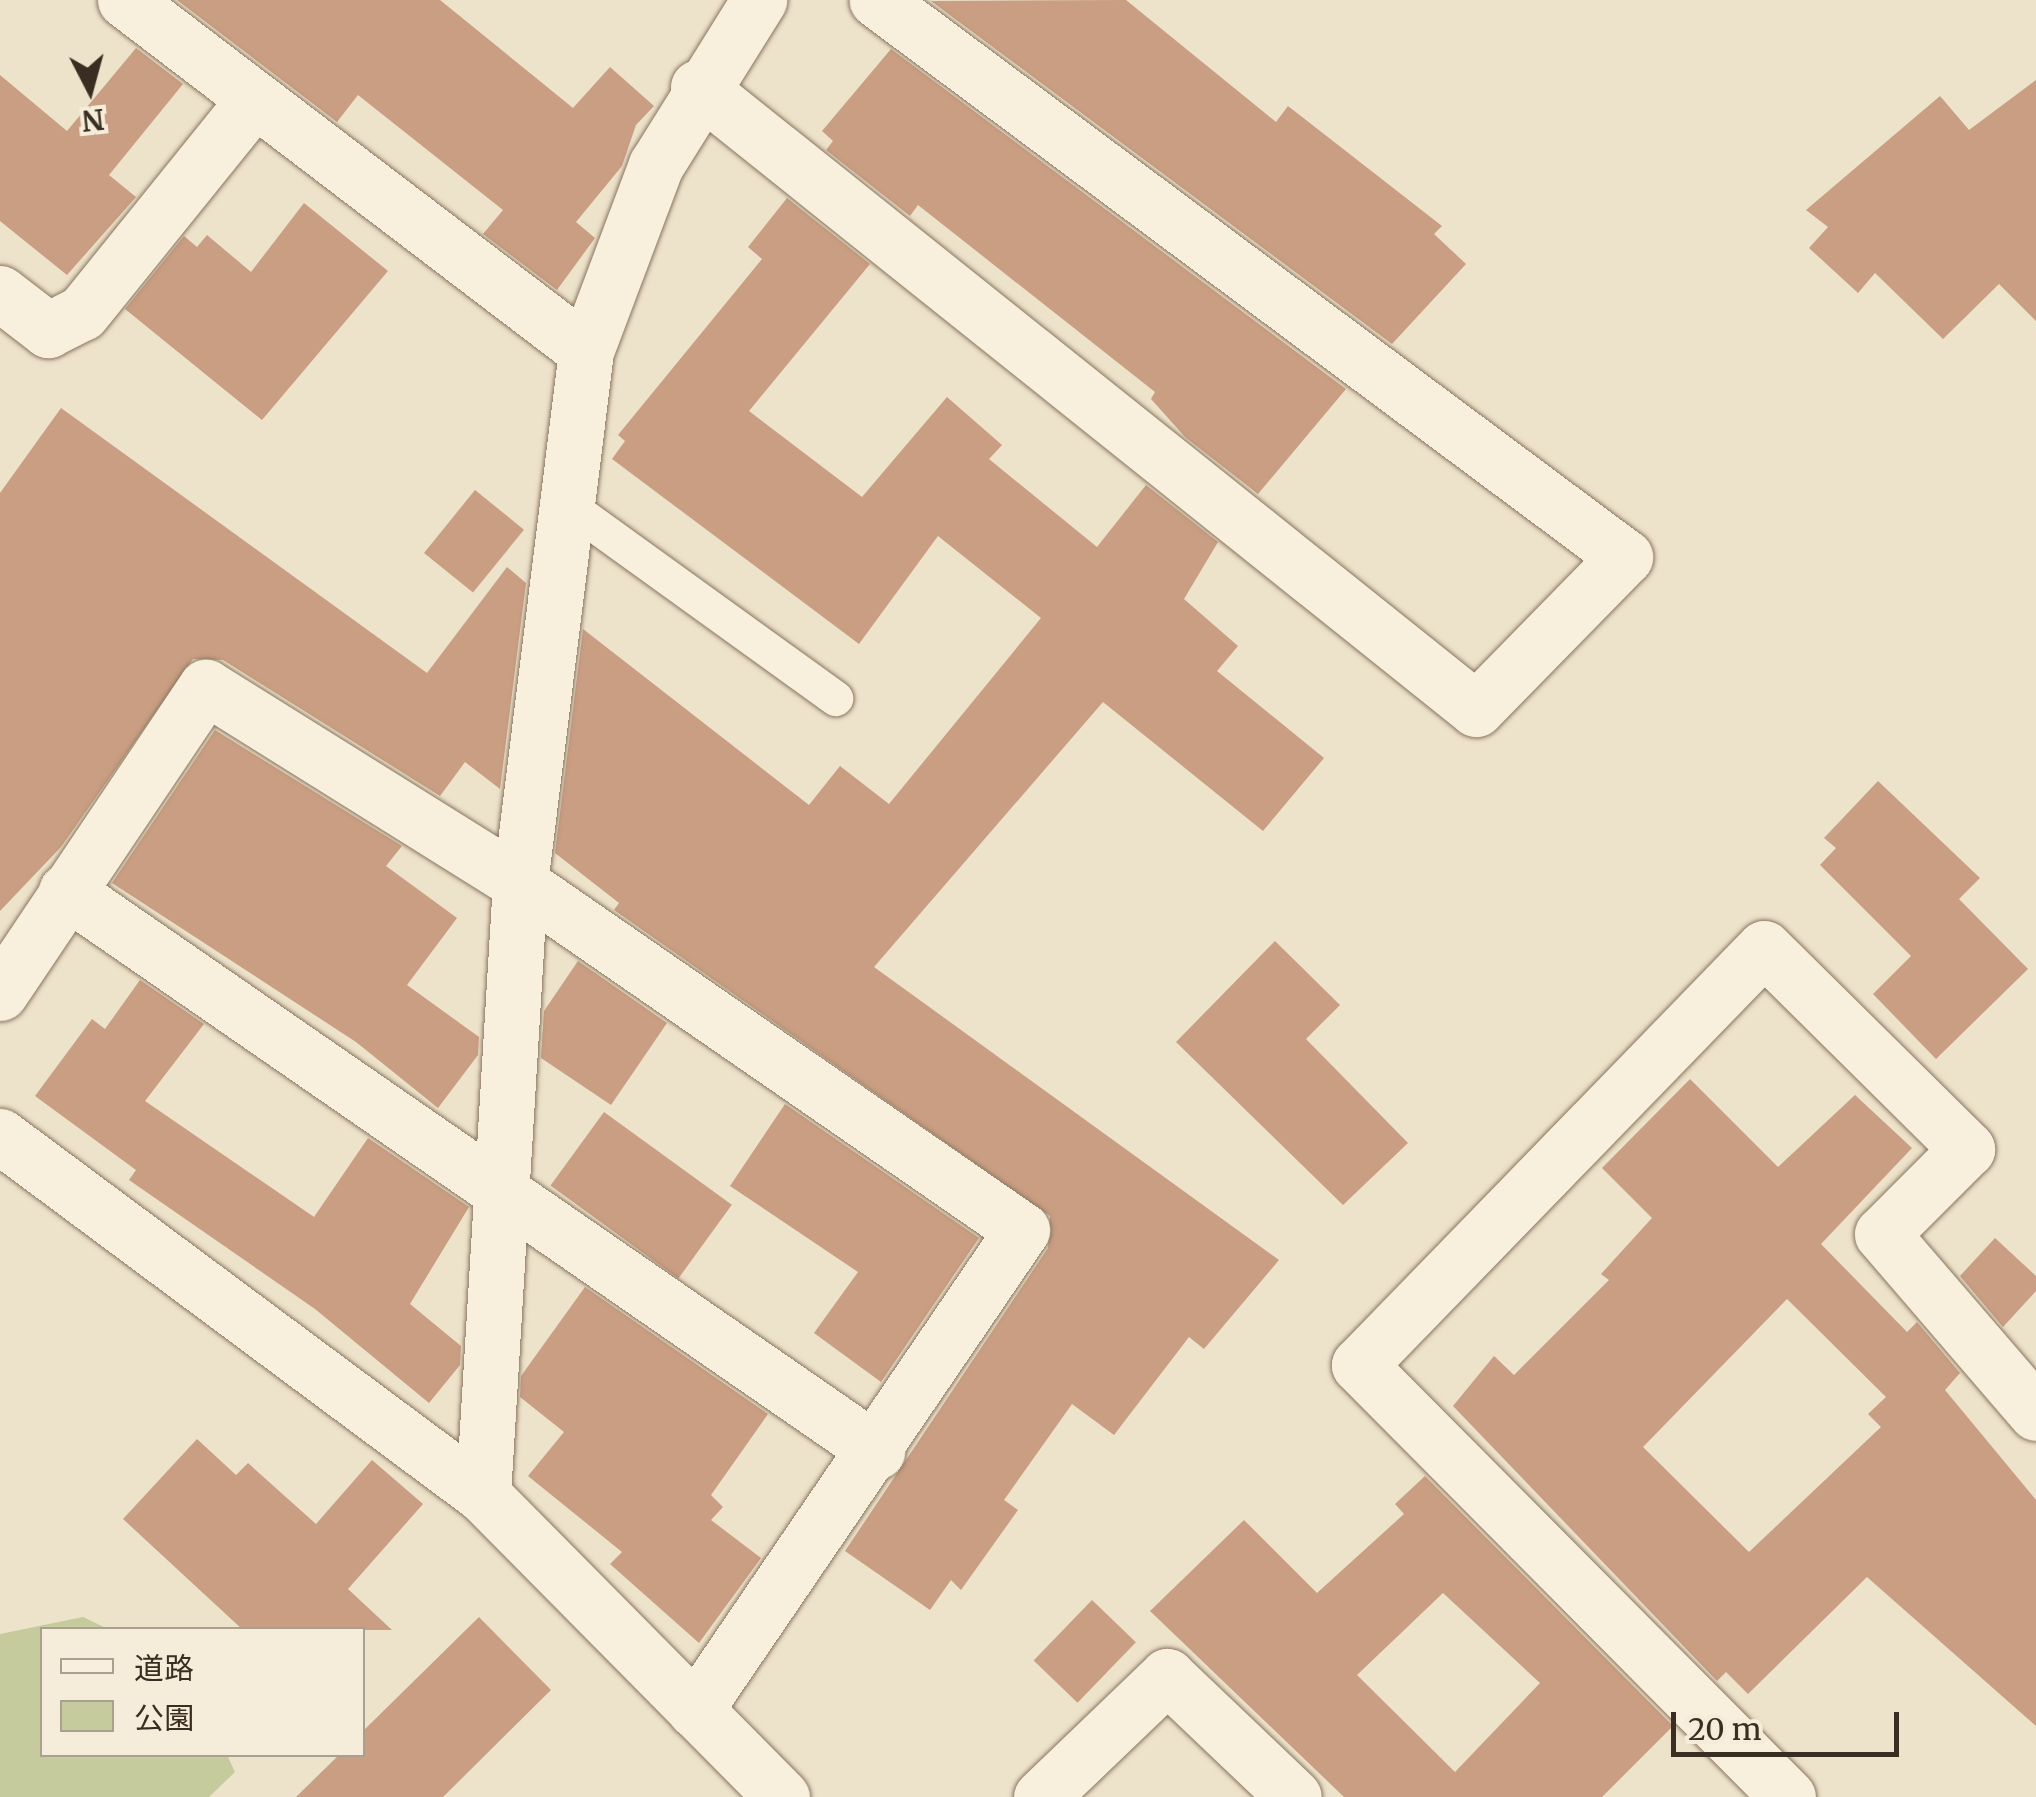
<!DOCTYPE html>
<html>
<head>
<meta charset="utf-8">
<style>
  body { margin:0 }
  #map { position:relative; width:2036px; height:1797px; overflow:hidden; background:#ede2ca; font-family:Merriweather,"Noto Sans JP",serif }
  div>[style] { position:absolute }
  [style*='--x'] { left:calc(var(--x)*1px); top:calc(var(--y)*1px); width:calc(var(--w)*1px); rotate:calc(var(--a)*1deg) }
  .green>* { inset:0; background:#c6cb9e }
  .building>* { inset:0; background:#c99e82; transform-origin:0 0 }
  .roads { filter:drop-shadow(0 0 2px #89755f) drop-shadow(0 0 2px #89755f) }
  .lane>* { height:35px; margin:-17.5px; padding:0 17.5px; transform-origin:17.5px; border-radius:17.5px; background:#f8efdd }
  .street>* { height:55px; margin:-27.5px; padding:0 27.5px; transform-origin:27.5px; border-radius:27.5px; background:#f8efdd }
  span { translate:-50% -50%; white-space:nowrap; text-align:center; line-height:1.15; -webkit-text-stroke:8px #f5ecd9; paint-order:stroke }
  .legend { position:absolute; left:40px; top:1627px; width:325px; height:130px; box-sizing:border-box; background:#f5ecd9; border:2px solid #aaa090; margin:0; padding:12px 18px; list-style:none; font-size:30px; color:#3a2d22 }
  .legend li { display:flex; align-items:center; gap:20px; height:50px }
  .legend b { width:50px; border:2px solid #aaa090 }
  .north { position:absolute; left:40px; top:40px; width:100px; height:100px; -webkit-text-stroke:8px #f5ecd9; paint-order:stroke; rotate:174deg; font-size:28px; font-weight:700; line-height:40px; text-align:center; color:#3a2d22 }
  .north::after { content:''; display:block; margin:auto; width:35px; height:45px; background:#3a2d22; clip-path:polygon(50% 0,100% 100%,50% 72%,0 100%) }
  .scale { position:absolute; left:1671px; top:1712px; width:228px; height:45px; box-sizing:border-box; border:5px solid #3a2d22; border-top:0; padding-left:12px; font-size:30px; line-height:35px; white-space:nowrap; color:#3a2d22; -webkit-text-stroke:8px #f5ecd9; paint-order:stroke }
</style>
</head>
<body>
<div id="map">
  <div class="green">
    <i style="clip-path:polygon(83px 1617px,108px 1629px,42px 1630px,42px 1754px,227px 1755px,235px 1772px,209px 1797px,0 1797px,0 1634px)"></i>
  </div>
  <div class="building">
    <i style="clip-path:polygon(177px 0,440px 0,573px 108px,610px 67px,654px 106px,636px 125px,622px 166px,576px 222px,595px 238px,557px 290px,483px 234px,503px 210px,358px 95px,337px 122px)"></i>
    <i style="clip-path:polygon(1126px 0,1276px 122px,1288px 106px,1442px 226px,1434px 234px,1466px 264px,1392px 344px,931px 1px)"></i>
    <i style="clip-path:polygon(136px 48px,183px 84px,109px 175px,136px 197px,67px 275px,0 221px,0 75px,67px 131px)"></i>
    <i style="clip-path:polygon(891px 49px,1346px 389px,1258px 494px,1185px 437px,1151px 399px,1155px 392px,918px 205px,910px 216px,826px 150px,833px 141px,822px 131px)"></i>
    <i style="clip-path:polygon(2036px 80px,2036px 321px,1999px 284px,1943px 339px,1875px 273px,1858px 293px,1809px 248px,1828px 227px,1806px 210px,1940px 96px,1969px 130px)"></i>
    <i style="clip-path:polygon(787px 198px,870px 264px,749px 411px,862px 497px,947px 397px,1002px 445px,989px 459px,1097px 547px,1146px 485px,1218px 542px,1184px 599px,1238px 646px,1217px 671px,1324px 758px,1263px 831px,1103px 702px,874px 967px,1279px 1260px,1204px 1349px,1189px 1337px,1114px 1435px,1072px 1404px,1004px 1500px,1018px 1510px,961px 1590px,951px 1580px,930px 1610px,845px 1551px,1048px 1248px,1050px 1216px,614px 910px,619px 903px,555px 853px,583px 629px,809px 805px,840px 766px,889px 804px,1041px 618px,938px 536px,859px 644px,612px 459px,625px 441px,618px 435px,762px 259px,748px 247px)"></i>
    <i style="clip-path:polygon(304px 203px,388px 271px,262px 420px,125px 309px,184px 236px,197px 247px,207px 235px,251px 272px)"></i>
    <i style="clip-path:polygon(61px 408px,427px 673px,507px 567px,526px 583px,500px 789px,465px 762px,440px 796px,223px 660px,193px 659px,61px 847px,0 911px,0 493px)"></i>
    <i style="left:475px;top:490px;width:63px;height:81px;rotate:39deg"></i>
    <i style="clip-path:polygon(215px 730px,402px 846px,386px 866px,457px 918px,407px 985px,479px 1037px,478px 1055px,438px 1108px,356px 1042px,112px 883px)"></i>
    <i style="clip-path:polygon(1878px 781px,1980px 878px,1959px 899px,2028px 969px,1936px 1059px,1873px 994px,1911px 956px,1820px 865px,1836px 848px,1824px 838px)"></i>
    <i style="clip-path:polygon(1275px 941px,1340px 1005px,1306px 1039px,1408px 1143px,1343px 1205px,1176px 1042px)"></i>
    <i style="clip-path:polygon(578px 961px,667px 1023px,611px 1105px,541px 1058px,544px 1011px)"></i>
    <i style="clip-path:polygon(140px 980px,204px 1024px,145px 1101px,314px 1217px,368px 1138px,469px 1207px,410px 1304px,461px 1346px,460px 1365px,429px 1403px,315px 1309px,129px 1180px,136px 1170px,35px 1096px,92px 1019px,105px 1029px)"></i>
    <i style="clip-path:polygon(evenodd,1690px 1079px,1778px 1167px,1855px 1095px,1912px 1148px,1821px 1244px,1907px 1332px,1917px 1322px,1960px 1373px,1945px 1390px,2036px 1500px,2036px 1726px,1867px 1577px,1748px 1694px,1726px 1672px,1717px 1681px,1453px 1406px,1494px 1356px,1514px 1375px,1609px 1280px,1601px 1274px,1652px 1218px,1602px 1168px,1690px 1079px,1787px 1299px,1886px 1397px,1868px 1414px,1881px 1427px,1749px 1552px,1643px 1447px,1787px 1299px)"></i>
    <i style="clip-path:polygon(785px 1104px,979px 1238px,881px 1382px,814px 1333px,858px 1272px,730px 1186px)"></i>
    <i style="left:604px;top:1112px;width:158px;height:91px;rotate:36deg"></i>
    <i style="clip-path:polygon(1995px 1238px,2036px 1276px,2036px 1291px,2003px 1327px,1960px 1276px)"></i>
    <i style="clip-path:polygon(585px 1287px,768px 1414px,711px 1495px,723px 1507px,711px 1520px,761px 1558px,699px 1643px,610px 1564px,622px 1552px,528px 1476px,564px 1432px,520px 1397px,521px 1376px)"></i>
    <i style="clip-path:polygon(197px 1439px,236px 1475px,248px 1463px,316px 1524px,372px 1460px,423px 1504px,348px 1589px,392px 1630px,243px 1630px,123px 1519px)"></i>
    <i style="clip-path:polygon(evenodd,1425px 1476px,1673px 1726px,1602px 1797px,1344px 1797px,1150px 1611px,1244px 1520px,1317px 1593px,1404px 1514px,1395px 1504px,1425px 1476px,1443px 1593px,1540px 1683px,1455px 1772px,1357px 1675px,1443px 1593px)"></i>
    <i style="left:1092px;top:1600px;width:61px;height:84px;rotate:44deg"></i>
    <i style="clip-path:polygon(479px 1617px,551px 1690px,443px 1797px,296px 1797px,340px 1754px,362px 1754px,362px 1732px)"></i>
  </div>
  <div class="roads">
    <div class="lane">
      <i style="--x:562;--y:501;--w:337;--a:35.8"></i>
    </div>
    <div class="street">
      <i style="--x:125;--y:0;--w:579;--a:37.29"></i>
      <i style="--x:698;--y:87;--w:996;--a:38.64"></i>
      <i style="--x:1476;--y:709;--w:213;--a:-45.6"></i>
      <i style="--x:1625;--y:557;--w:933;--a:-143.33"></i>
      <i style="--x:0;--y:293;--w:61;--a:37.6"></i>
      <i style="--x:48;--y:330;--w:38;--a:-27"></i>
      <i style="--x:82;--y:313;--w:271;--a:-51.1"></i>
      <i style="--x:66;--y:891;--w:986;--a:34.63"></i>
      <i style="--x:0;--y:993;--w:369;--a:-56.1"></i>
      <i style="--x:206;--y:687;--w:370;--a:32"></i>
      <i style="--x:520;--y:883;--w:610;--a:34.65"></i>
      <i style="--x:1022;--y:1230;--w:581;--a:124.26"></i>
      <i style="--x:0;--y:1136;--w:602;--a:36.62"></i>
      <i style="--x:483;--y:1495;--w:613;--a:-86.54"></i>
      <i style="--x:520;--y:883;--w:536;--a:-82.93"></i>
      <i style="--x:586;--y:351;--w:199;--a:-69.4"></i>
      <i style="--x:656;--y:165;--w:195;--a:-58"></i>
      <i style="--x:483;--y:1495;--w:425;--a:45.3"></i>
      <i style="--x:1041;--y:1797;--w:175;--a:-43.8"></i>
      <i style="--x:1167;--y:1676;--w:175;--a:43.6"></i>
      <i style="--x:1788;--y:1797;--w:609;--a:-134.8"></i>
      <i style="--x:1359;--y:1365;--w:581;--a:-45.84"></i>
      <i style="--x:1764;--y:948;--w:286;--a:44.7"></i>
      <i style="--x:1967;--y:1149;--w:120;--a:135"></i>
      <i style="--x:1882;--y:1234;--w:236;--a:49.3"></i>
    </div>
  </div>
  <ul class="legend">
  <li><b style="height:12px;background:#f8efdd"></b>道路</li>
  <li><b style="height:28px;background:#c6cb9e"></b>公園</li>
  </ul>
  <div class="north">N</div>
  <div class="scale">20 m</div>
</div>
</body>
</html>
